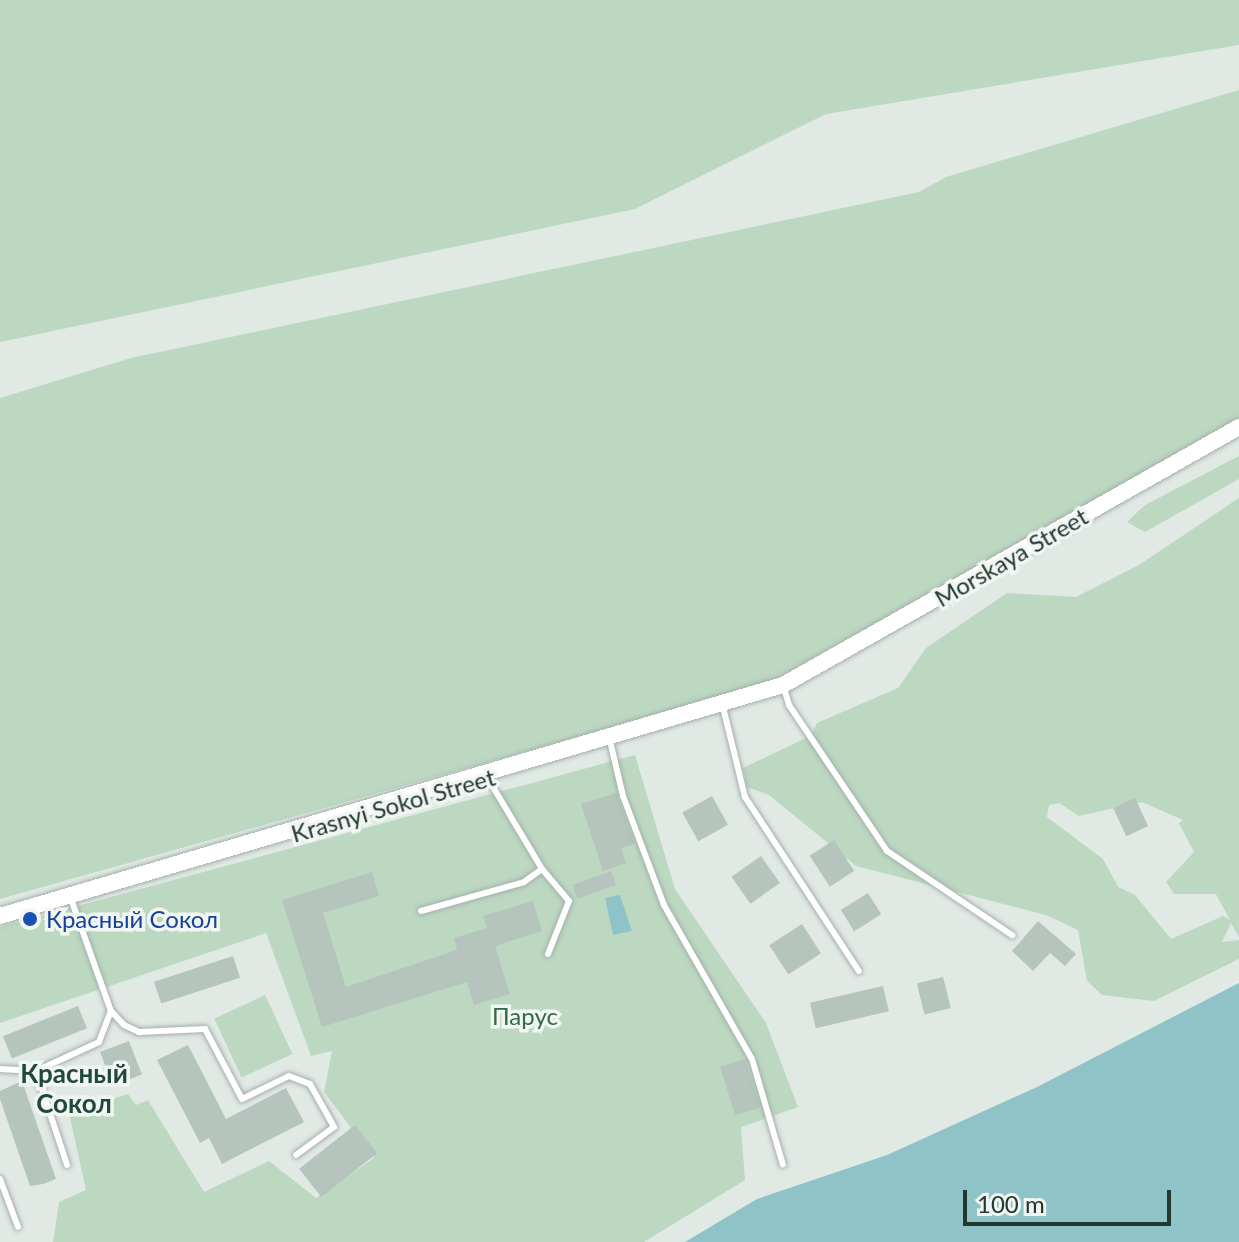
<!DOCTYPE html>
<html>
<head>
<meta charset="utf-8">
<style>
  body { margin:0 }
  #map { position:relative; width:1239px; height:1242px; overflow:hidden; background:#e1e9e5; font-family:Lato,sans-serif }
  div>[style] { position:absolute }
  [style*='--x'] { left:calc(var(--x)*1px); top:calc(var(--y)*1px); width:calc(var(--w)*1px); rotate:calc(var(--a)*1deg) }
  .green>* { inset:0; background:#bcd8c1; transform-origin:0 0 }
  .water>* { inset:0; background:#8fc3c8 }
  .building>* { inset:0; background:#b6c4be; transform-origin:0 0 }
  .roads { filter:drop-shadow(0 0 2px #a4b0ab) drop-shadow(0 0 2px #a4b0ab) }
  .service>* { height:6px; margin:-3px; padding:0 3px; transform-origin:3px; border-radius:3px; background:#fff }
  .tertiary>* { height:16px; margin:-8px; padding:0 8px; transform-origin:8px; border-radius:8px; background:#fff }
  .dots>* { width:22px; height:22px; translate:-50% -50%; box-sizing:border-box; border:4px solid #f1f6f3; border-radius:50% }
  span { translate:-50% -50%; white-space:nowrap; text-align:center; line-height:1.15; -webkit-text-stroke:7px #f1f6f3; paint-order:stroke }
  .street-label { font-size:24px; color:#233831 }
  .transit-label { font-size:24px; color:#164399 }
  .left { translate:0 -50%; text-align:left }
  .park-label { font-size:24px; color:#336944 }
  .neighbourhood-label { font-size:26px; color:#22473b; font-weight:700 }
  .scale { position:absolute; left:963px; top:1190px; width:208px; height:36px; box-sizing:border-box; border:4px solid #233831; border-top:0; padding-left:10px; font-size:24px; line-height:28px; white-space:nowrap; color:#233831; -webkit-text-stroke:6px #f1f6f3; paint-order:stroke }
</style>
</head>
<body>
<div id="map">
  <div class="green">
    <i style="clip-path:polygon(0 0,1239px 0,1239px 45px,826px 114px,635px 209px,0 342px)"></i>
    <i style="clip-path:polygon(1239px 90px,1239px 418px,769px 683px,0 899px,0 398px,131px 358px,919px 192px,946px 177px)"></i>
    <i style="clip-path:polygon(1239px 456px,1239px 479px,1145px 532px,1127px 522px,1145px 505px)"></i>
    <i style="clip-path:polygon(evenodd,1239px 498px,1239px 937px,1231px 923px,1222px 942px,1239px 940px,1239px 959px,1154px 1001px,1102px 995px,1087px 981px,1078px 930px,1046px 915px,856px 866px,769px 795px,747px 787px,743px 768px,810px 736px,817px 723px,898px 688px,926px 648px,1007px 593px,1076px 597px,1139px 565px,1239px 498px,1142px 802px,1183px 820px,1179px 823px,1194px 852px,1166px 882px,1174px 894px,1216px 894px,1230px 920px,1223px 916px,1171px 939px,1135px 895px,1118px 887px,1103px 859px,1047px 817px,1049px 805px,1059px 803px,1079px 816px,1142px 802px)"></i>
    <i style="clip-path:polygon(635px 755px,675px 889px,766px 1023px,798px 1107px,741px 1127px,745px 1180px,644px 1242px,53px 1242px,59px 1202px,86px 1190px,69px 1113px,128px 1094px,136px 1105px,148px 1100px,204px 1192px,269px 1161px,316px 1198px,374px 1158px,324px 1092px,332px 1051px,311px 1056px,266px 933px,0 1023px,0 927px)"></i>
    <i style="left:265px;top:995px;width:65px;height:56px;rotate:65deg"></i>
  </div>
  <div class="water">
    <i style="clip-path:polygon(620px 895px,632px 931px,613px 935px,605px 898px)"></i>
    <i style="clip-path:polygon(1239px 983px,1239px 1242px,685px 1242px,757px 1199px,887px 1155px,1037px 1087px)"></i>
  </div>
  <div class="building">
    <i style="clip-path:polygon(616px 793px,635px 844px,621px 848px,626px 863px,603px 871px,581px 804px)"></i>
    <i style="left:712px;top:796px;width:33px;height:34px;rotate:61deg"></i>
    <i style="left:1135px;top:798px;width:31px;height:24px;rotate:65deg"></i>
    <i style="left:834px;top:840px;width:37px;height:29px;rotate:57deg"></i>
    <i style="left:761px;top:856px;width:33px;height:36px;rotate:55deg"></i>
    <i style="left:611px;top:871px;width:15px;height:41px;rotate:70deg"></i>
    <i style="clip-path:polygon(372px 872px,379px 896px,323px 913px,346px 987px,457px 950px,454px 938px,487px 928px,483px 916px,533px 901px,542px 931px,495px 946px,510px 994px,474px 1005px,467px 982px,322px 1027px,282px 900px)"></i>
    <i style="left:868px;top:893px;width:25px;height:32px;rotate:58deg"></i>
    <i style="clip-path:polygon(1038px 921px,1076px 954px,1065px 966px,1050px 953px,1033px 971px,1012px 951px)"></i>
    <i style="left:802px;top:924px;width:35px;height:39px;rotate:57deg"></i>
    <i style="left:233px;top:956px;width:23px;height:83px;rotate:72deg"></i>
    <i style="left:943px;top:977px;width:32px;height:27px;rotate:76deg"></i>
    <i style="left:883px;top:986px;width:26px;height:75px;rotate:77deg"></i>
    <i style="left:78px;top:1006px;width:24px;height:81px;rotate:68deg"></i>
    <i style="left:129px;top:1041px;width:36px;height:31px;rotate:69deg"></i>
    <i style="clip-path:polygon(188px 1045px,226px 1119px,286px 1088px,304px 1122px,222px 1164px,209px 1138px,200px 1143px,157px 1060px)"></i>
    <i style="left:745px;top:1059px;width:51px;height:26px;rotate:73deg"></i>
    <i style="clip-path:polygon(22px 1081px,56px 1179px,43px 1184px,30px 1186px,0 1099px,0 1091px)"></i>
    <i style="left:355px;top:1125px;width:36px;height:71px;rotate:52deg"></i>
  </div>
  <div class="roads">
    <div class="service">
      <i style="--x:783;--y:685;--w:21;--a:73"></i>
      <i style="--x:789;--y:705;--w:176;--a:56.1"></i>
      <i style="--x:887;--y:851;--w:151;--a:33.9"></i>
      <i style="--x:723;--y:707;--w:93;--a:76.3"></i>
      <i style="--x:745;--y:797;--w:208;--a:56.8"></i>
      <i style="--x:610;--y:741;--w:57;--a:76.7"></i>
      <i style="--x:623;--y:796;--w:116;--a:69.4"></i>
      <i style="--x:664;--y:905;--w:177;--a:60.3"></i>
      <i style="--x:752;--y:1059;--w:110;--a:73.7"></i>
      <i style="--x:487;--y:777;--w:107;--a:59.1"></i>
      <i style="--x:542;--y:869;--w:42;--a:49.8"></i>
      <i style="--x:569;--y:901;--w:57;--a:111.6"></i>
      <i style="--x:70;--y:896;--w:122;--a:70.4"></i>
      <i style="--x:111;--y:1011;--w:19;--a:47"></i>
      <i style="--x:124;--y:1025;--w:17;--a:25"></i>
      <i style="--x:139;--y:1032;--w:66;--a:-2.6"></i>
      <i style="--x:205;--y:1029;--w:79;--a:62.1"></i>
      <i style="--x:242;--y:1099;--w:52;--a:-26.1"></i>
      <i style="--x:289;--y:1076;--w:22;--a:21"></i>
      <i style="--x:310;--y:1084;--w:49;--a:60.8"></i>
      <i style="--x:334;--y:1127;--w:47;--a:143.6"></i>
      <i style="--x:421;--y:911;--w:107;--a:-15.7"></i>
      <i style="--x:524;--y:882;--w:22;--a:-36"></i>
      <i style="--x:0;--y:1069;--w:36;--a:3"></i>
      <i style="--x:36;--y:1071;--w:99;--a:71.7"></i>
      <i style="--x:36;--y:1071;--w:69;--a:-24.7"></i>
      <i style="--x:99;--y:1042;--w:33;--a:-69"></i>
      <i style="--x:0;--y:1179;--w:51;--a:69.4"></i>
    </div>
    <div class="tertiary">
      <i style="--x:0;--y:916;--w:816;--a:-16.44"></i>
      <i style="--x:783;--y:685;--w:524;--a:-29.5"></i>
    </div>
  </div>
  <div class="dots">
    <i style="left:30px;top:919px;background:#1a4fb4"></i>
  </div>
  <div class="street-label">
    <span style="left:1011px;top:557px;rotate:-30deg">Morskaya Street</span>
    <span style="left:393px;top:805px;rotate:-16deg">Krasnyi Sokol Street</span>
  </div>
  <div class="transit-label">
    <span class="left" style="left:46px;top:919px">Красный Сокол</span>
  </div>
  <div class="park-label">
    <span style="left:525px;top:1016px">Парус</span>
  </div>
  <div class="neighbourhood-label">
    <span style="left:74px;top:1089px">Красный<br>Сокол</span>
  </div>
  <div class="scale">100 m</div>
</div>
</body>
</html>
